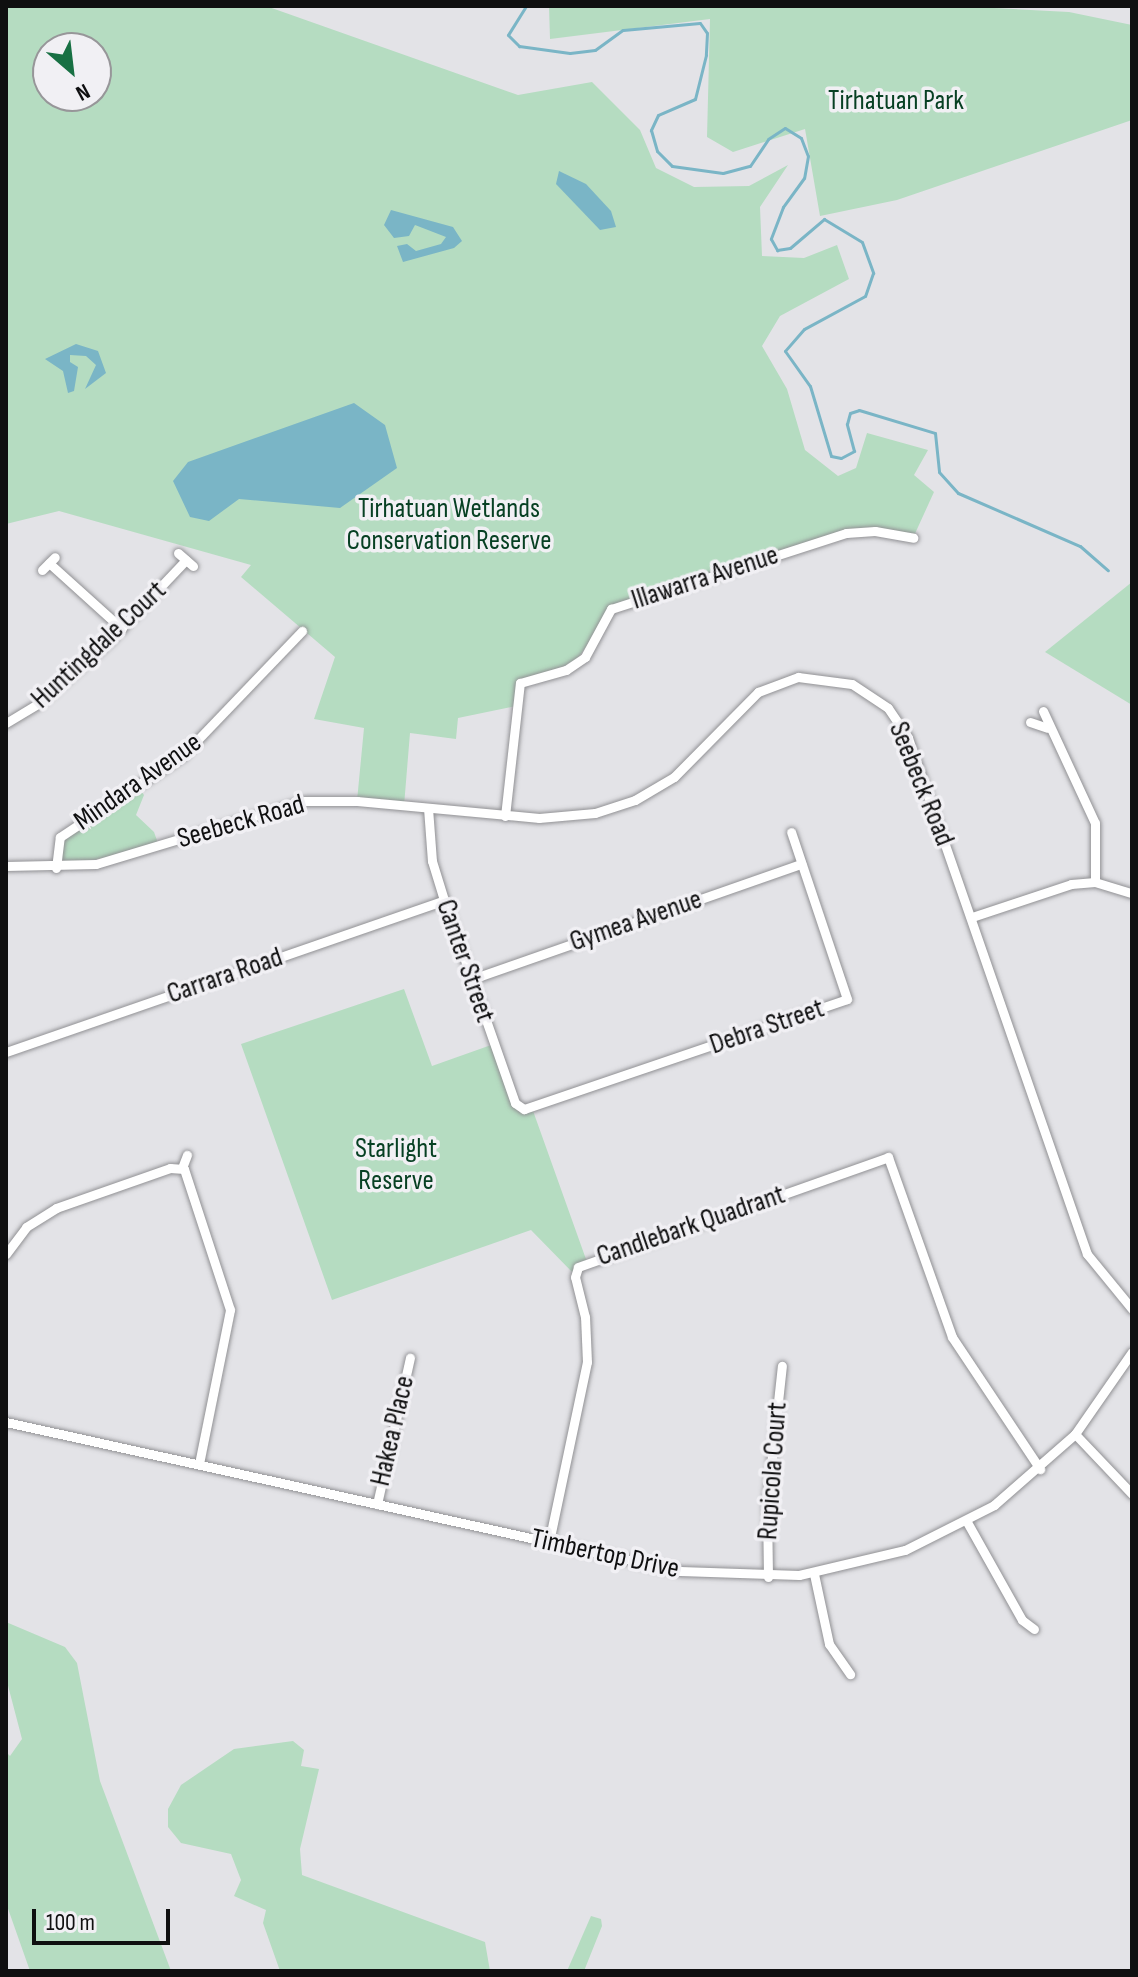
<!DOCTYPE html>
<html>
<head>
<meta charset="utf-8">
<style>
  body { margin:0 }
  #map { position:relative; width:1138px; height:1977px; overflow:hidden; background:#e3e3e7; font-family:"Sofia Sans Condensed",sans-serif }
  div>[style] { position:absolute }
  [style*='--x'] { left:calc(var(--x)*1px); top:calc(var(--y)*1px); width:calc(var(--w)*1px); rotate:calc(var(--a)*1deg) }
  .green>* { inset:0; background:#b5dcc1 }
  .water>* { inset:0; background:#7ab5c6 }
  .stream>* { height:3px; margin:-1.5px; padding:0 1.5px; transform-origin:1.5px; border-radius:1.5px; background:#7ab5c6 }
  .roads { filter:drop-shadow(0 0 2px #919194) drop-shadow(0 0 2px #919194) }
  .minor>* { height:9px; margin:-4.5px; padding:0 4.5px; transform-origin:4.5px; border-radius:4.5px; background:#fff }
  span { translate:-50% -50%; white-space:nowrap; text-align:center; line-height:1.15; -webkit-text-stroke:7px #f1f0f4; paint-order:stroke }
  .park-label { font-size:28px; color:#074023 }
  .street-label { font-size:28px; color:#0f0f10 }
  .frame { position:absolute; inset:0; border:8px solid #0f0f10; pointer-events:none }
  .north { position:absolute; left:32px; top:32px; width:80px; height:80px; box-sizing:border-box; background:#f1f0f4; border:2px solid #979699; border-radius:50%; rotate:152deg; font-size:22px; font-weight:700; line-height:32px; text-align:center; color:#0f0f10 }
  .north::after { content:''; display:block; margin:auto; width:28px; height:36px; background:#187043; clip-path:polygon(50% 0,100% 100%,50% 72%,0 100%) }
  .scale { position:absolute; left:32px; top:1909px; width:138px; height:36px; box-sizing:border-box; border:4px solid #0f0f10; border-top:0; padding-left:10px; font-size:24px; line-height:28px; white-space:nowrap; color:#0f0f10; -webkit-text-stroke:6px #f1f0f4; paint-order:stroke }
</style>
</head>
<body>
<div id="map">
  <div class="green">
    <i style="clip-path:polygon(evenodd,6px 6px,266px 6px,518px 95px,592px 82px,640px 130px,656px 168px,694px 187px,749px 186px,788px 165px,760px 207px,762px 256px,804px 258px,837px 245px,849px 279px,780px 316px,762px 346px,787px 389px,805px 450px,838px 476px,856px 468px,867px 433px,928px 450px,914px 475px,934px 492px,913px 538px,865px 531px,615px 607px,572px 666px,526px 678px,516px 706px,458px 718px,456px 739px,410px 733px,404px 806px,357px 801px,364px 728px,314px 719px,335px 657px,241px 577px,251px 565px,59px 511px,6px 524px,6px 6px,48px 48px,96px 48px,96px 96px,48px 96px,48px 48px)"></i>
    <i style="clip-path:polygon(549px 6px,956px 6px,1069px 12px,1132px 25px,1132px 120px,897px 200px,820px 216px,805px 129px,733px 152px,707px 137px,710px 19px,550px 39px)"></i>
    <i style="clip-path:polygon(1132px 582px,1132px 705px,1045px 652px)"></i>
    <i style="clip-path:polygon(138px 787px,144px 795px,136px 815px,154px 832px,159px 846px,56px 868px,57px 843px)"></i>
    <i style="clip-path:polygon(404px 989px,432px 1066px,494px 1044px,515px 1103px,532px 1108px,587px 1262px,575px 1275px,531px 1230px,332px 1300px,241px 1044px)"></i>
    <i style="clip-path:polygon(6px 1622px,65px 1647px,77px 1663px,100px 1781px,171px 1971px,30px 1971px,6px 1903px,6px 1752px,10px 1756px,22px 1739px,6px 1678px)"></i>
    <i style="clip-path:polygon(293px 1741px,304px 1750px,301px 1766px,319px 1769px,300px 1849px,302px 1875px,485px 1942px,490px 1971px,280px 1971px,263px 1923px,266px 1910px,234px 1896px,241px 1880px,231px 1854px,181px 1843px,168px 1827px,168px 1809px,181px 1785px,234px 1749px)"></i>
    <i style="clip-path:polygon(591px 1916px,601px 1919px,602px 1926px,584px 1971px,567px 1971px)"></i>
  </div>
  <div class="water">
    <i style="clip-path:polygon(559px 171px,586px 184px,611px 211px,616px 227px,600px 230px,556px 184px)"></i>
    <i style="clip-path:polygon(391px 210px,453px 227px,462px 241px,454px 248px,403px 262px,397px 246px,407px 244px,416px 251px,441px 244px,446px 237px,415px 225px,409px 236px,394px 238px,384px 225px)"></i>
    <i style="clip-path:polygon(76px 344px,98px 351px,106px 373px,85px 389px,96px 365px,86px 356px,70px 355px,70px 362px,78px 367px,74px 391px,68px 393px,63px 371px,45px 359px)"></i>
    <i style="clip-path:polygon(354px 403px,385px 425px,397px 468px,340px 508px,239px 499px,209px 521px,190px 517px,173px 481px,188px 462px)"></i>
  </div>
  <div class="stream">
    <i style="--x:526;--y:6;--w:34;--a:122"></i>
    <i style="--x:508;--y:35;--w:16;--a:45"></i>
    <i style="--x:519;--y:46;--w:51;--a:7.8"></i>
    <i style="--x:570;--y:53;--w:25;--a:-7"></i>
    <i style="--x:595;--y:50;--w:34;--a:-36"></i>
    <i style="--x:623;--y:30;--w:77;--a:-5.2"></i>
    <i style="--x:700;--y:23;--w:12;--a:55"></i>
    <i style="--x:707;--y:33;--w:22;--a:93"></i>
    <i style="--x:706;--y:55;--w:45;--a:104"></i>
    <i style="--x:695;--y:99;--w:40;--a:156.6"></i>
    <i style="--x:658;--y:115;--w:17;--a:115"></i>
    <i style="--x:651;--y:130;--w:22;--a:74"></i>
    <i style="--x:657;--y:151;--w:21;--a:45"></i>
    <i style="--x:672;--y:166;--w:51;--a:7.8"></i>
    <i style="--x:723;--y:173;--w:28;--a:-15"></i>
    <i style="--x:750;--y:166;--w:32;--a:-56"></i>
    <i style="--x:768;--y:139;--w:20;--a:-33"></i>
    <i style="--x:785;--y:128;--w:19;--a:32"></i>
    <i style="--x:801;--y:138;--w:19;--a:69"></i>
    <i style="--x:808;--y:156;--w:22;--a:100"></i>
    <i style="--x:804;--y:178;--w:36;--a:126"></i>
    <i style="--x:783;--y:207;--w:34;--a:111"></i>
    <i style="--x:771;--y:239;--w:13;--a:61"></i>
    <i style="--x:777;--y:250;--w:13;--a:-9"></i>
    <i style="--x:790;--y:248;--w:45;--a:-40.5"></i>
    <i style="--x:824;--y:219;--w:44;--a:31.2"></i>
    <i style="--x:862;--y:242;--w:33;--a:70"></i>
    <i style="--x:873;--y:273;--w:24;--a:109"></i>
    <i style="--x:865;--y:296;--w:69;--a:151.6"></i>
    <i style="--x:804;--y:329;--w:29;--a:131"></i>
    <i style="--x:785;--y:351;--w:43;--a:54.5"></i>
    <i style="--x:810;--y:386;--w:73;--a:73.3"></i>
    <i style="--x:831;--y:456;--w:10;--a:11"></i>
    <i style="--x:841;--y:458;--w:15;--a:-28"></i>
    <i style="--x:854;--y:451;--w:28;--a:-105"></i>
    <i style="--x:847;--y:424;--w:11;--a:-75"></i>
    <i style="--x:850;--y:413;--w:9;--a:-18"></i>
    <i style="--x:859;--y:410;--w:79;--a:16.8"></i>
    <i style="--x:935;--y:433;--w:39;--a:84"></i>
    <i style="--x:939;--y:472;--w:28;--a:48"></i>
    <i style="--x:958;--y:493;--w:133;--a:23.5"></i>
    <i style="--x:1080;--y:546;--w:37;--a:41"></i>
  </div>
  <div class="roads">
    <div class="minor">
      <i style="--x:178;--y:553;--w:20;--a:41"></i>
      <i style="--x:49;--y:563;--w:98;--a:42.1"></i>
      <i style="--x:42;--y:570;--w:18;--a:-45"></i>
      <i style="--x:1043;--y:711;--w:123;--a:65.1"></i>
      <i style="--x:1095;--y:823;--w:59;--a:90"></i>
      <i style="--x:1030;--y:722;--w:18;--a:19"></i>
      <i style="--x:6;--y:723;--w:39;--a:-31"></i>
      <i style="--x:39;--y:703;--w:95;--a:-41.6"></i>
      <i style="--x:110;--y:640;--w:110;--a:-46.5"></i>
      <i style="--x:428;--y:808;--w:53;--a:85.7"></i>
      <i style="--x:432;--y:861;--w:41;--a:72.9"></i>
      <i style="--x:444;--y:900;--w:215;--a:70.7"></i>
      <i style="--x:515;--y:1103;--w:11;--a:34"></i>
      <i style="--x:524;--y:1109;--w:341;--a:-18.8"></i>
      <i style="--x:847;--y:999;--w:176;--a:-108.5"></i>
      <i style="--x:505;--y:816;--w:134;--a:-83.6"></i>
      <i style="--x:520;--y:683;--w:48;--a:-15.8"></i>
      <i style="--x:566;--y:670;--w:23;--a:-34"></i>
      <i style="--x:585;--y:657;--w:55;--a:-61.6"></i>
      <i style="--x:611;--y:609;--w:247;--a:-17.9"></i>
      <i style="--x:846;--y:533;--w:29;--a:-4"></i>
      <i style="--x:875;--y:531;--w:39;--a:10"></i>
      <i style="--x:6;--y:866;--w:90;--a:-1.3"></i>
      <i style="--x:96;--y:864;--w:218;--a:-16.8"></i>
      <i style="--x:305;--y:801;--w:52;--a:0"></i>
      <i style="--x:357;--y:801;--w:183;--a:5.3"></i>
      <i style="--x:539;--y:818;--w:56;--a:-5.1"></i>
      <i style="--x:595;--y:813;--w:42;--a:-18"></i>
      <i style="--x:635;--y:800;--w:45;--a:-30.5"></i>
      <i style="--x:674;--y:777;--w:120;--a:-45.3"></i>
      <i style="--x:758;--y:692;--w:43;--a:-20.6"></i>
      <i style="--x:798;--y:677;--w:54;--a:7.4"></i>
      <i style="--x:852;--y:684;--w:43;--a:33.7"></i>
      <i style="--x:888;--y:708;--w:36;--a:56"></i>
      <i style="--x:908;--y:738;--w:546;--a:70.87"></i>
      <i style="--x:1087;--y:1254;--w:71;--a:50.7"></i>
      <i style="--x:56;--y:868;--w:31;--a:-83"></i>
      <i style="--x:60;--y:837;--w:148;--a:-33.7"></i>
      <i style="--x:183;--y:755;--w:172;--a:-46.2"></i>
      <i style="--x:972;--y:917;--w:104;--a:-18.4"></i>
      <i style="--x:1071;--y:884;--w:24;--a:-5"></i>
      <i style="--x:1095;--y:882;--w:39;--a:17"></i>
      <i style="--x:472;--y:979;--w:349;--a:-19.3"></i>
      <i style="--x:6;--y:1052;--w:464;--a:-19.1"></i>
      <i style="--x:182;--y:1168;--w:14;--a:-69"></i>
      <i style="--x:6;--y:1254;--w:34;--a:-53"></i>
      <i style="--x:26;--y:1227;--w:36;--a:-32"></i>
      <i style="--x:56;--y:1208;--w:121;--a:-19.3"></i>
      <i style="--x:170;--y:1168;--w:14;--a:4"></i>
      <i style="--x:184;--y:1169;--w:148;--a:71.9"></i>
      <i style="--x:230;--y:1310;--w:157;--a:101.4"></i>
      <i style="--x:6;--y:1422;--w:690;--a:12.47"></i>
      <i style="--x:680;--y:1571;--w:119;--a:1.9"></i>
      <i style="--x:799;--y:1575;--w:109;--a:-13.3"></i>
      <i style="--x:905;--y:1550;--w:100;--a:-26.8"></i>
      <i style="--x:994;--y:1505;--w:108;--a:-41.2"></i>
      <i style="--x:1075;--y:1434;--w:100;--a:-55.2"></i>
      <i style="--x:1075;--y:1434;--w:83;--a:46.5"></i>
      <i style="--x:377;--y:1504;--w:150;--a:-77.3"></i>
      <i style="--x:967;--y:1522;--w:112;--a:60.7"></i>
      <i style="--x:1022;--y:1620;--w:15;--a:37"></i>
      <i style="--x:549;--y:1542;--w:184;--a:-78.1"></i>
      <i style="--x:587;--y:1362;--w:45;--a:-92.5"></i>
      <i style="--x:585;--y:1317;--w:41;--a:-104"></i>
      <i style="--x:575;--y:1277;--w:10;--a:-73"></i>
      <i style="--x:578;--y:1267;--w:329;--a:-19.5"></i>
      <i style="--x:888;--y:1157;--w:191;--a:70.4"></i>
      <i style="--x:952;--y:1337;--w:159;--a:56.3"></i>
      <i style="--x:814;--y:1574;--w:72;--a:77.9"></i>
      <i style="--x:829;--y:1644;--w:37;--a:55"></i>
      <i style="--x:768;--y:1577;--w:74;--a:-90.8"></i>
      <i style="--x:767;--y:1503;--w:138;--a:-83.8"></i>
    </div>
  </div>
  <div class="park-label">
    <span style="left:896px;top:101px">Tirhatuan Park</span>
    <span style="left:449px;top:525px">Tirhatuan Wetlands<br>Conservation Reserve</span>
    <span style="left:396px;top:1165px">Starlight<br>Reserve</span>
  </div>
  <div class="street-label">
    <span style="left:705px;top:578px;rotate:-18deg">Illawarra Avenue</span>
    <span style="left:99px;top:645px;rotate:-43deg">Huntingdale Court</span>
    <span style="left:138px;top:782px;rotate:-35deg">Mindara Avenue</span>
    <span style="left:921px;top:784px;rotate:68deg">Seebeck Road</span>
    <span style="left:241px;top:822px;rotate:-16deg">Seebeck Road</span>
    <span style="left:636px;top:921px;rotate:-19deg">Gymea Avenue</span>
    <span style="left:465px;top:961px;rotate:71deg">Canter Street</span>
    <span style="left:225px;top:976px;rotate:-19deg">Carrara Road</span>
    <span style="left:767px;top:1027px;rotate:-19deg">Debra Street</span>
    <span style="left:691px;top:1226px;rotate:-19deg">Candlebark Quadrant</span>
    <span style="left:393px;top:1431px;rotate:-77deg">Hakea Place</span>
    <span style="left:773px;top:1471px;rotate:-86deg">Rupicola Court</span>
    <span style="left:605px;top:1554px;rotate:12deg">Timbertop Drive</span>
  </div>
  <div class="frame"></div>
  <div class="north">N</div>
  <div class="scale">100 m</div>
</div>
</body>
</html>
